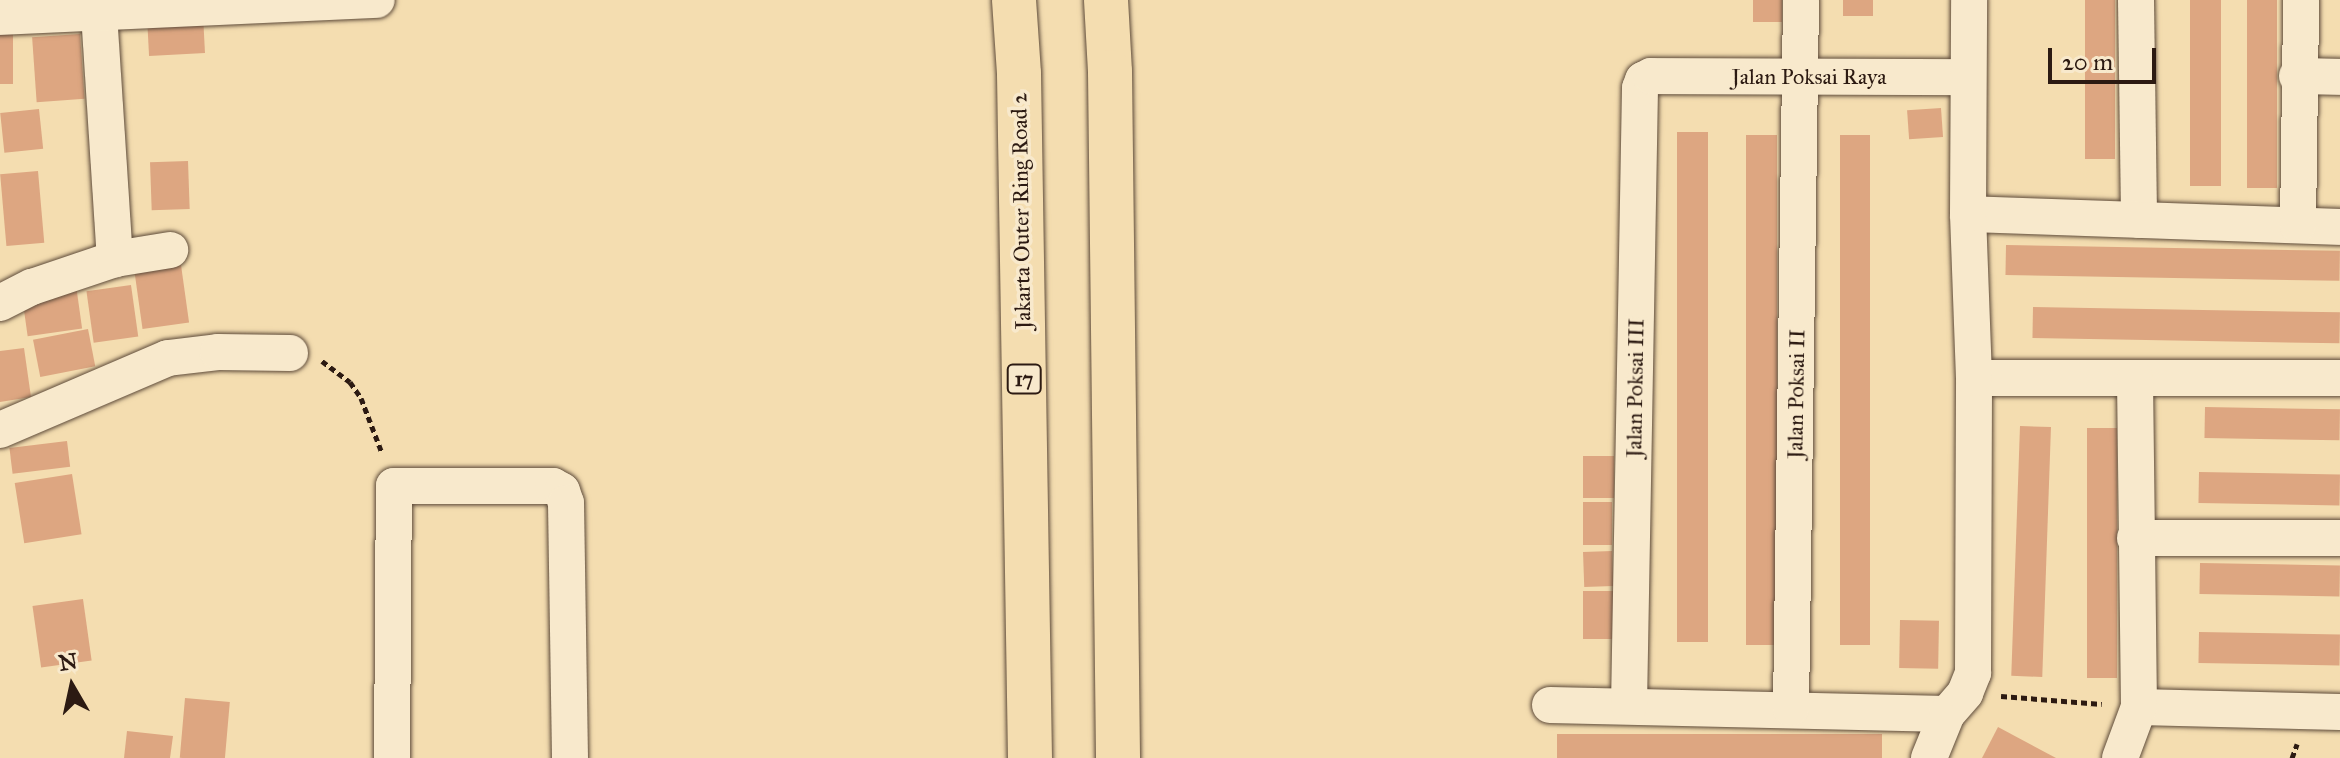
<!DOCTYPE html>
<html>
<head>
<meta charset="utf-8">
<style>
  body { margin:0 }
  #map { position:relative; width:2340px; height:758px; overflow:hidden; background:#f4ddb0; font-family:"IM FELL Great Primer",serif }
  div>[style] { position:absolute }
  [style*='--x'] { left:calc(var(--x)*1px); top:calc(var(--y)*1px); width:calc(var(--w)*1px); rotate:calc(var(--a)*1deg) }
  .building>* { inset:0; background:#dda681; transform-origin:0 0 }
  .path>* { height:5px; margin-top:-2.5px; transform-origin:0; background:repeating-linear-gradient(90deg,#2c1a12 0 6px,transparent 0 10px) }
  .roads { filter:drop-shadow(0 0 2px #5e4b3a) drop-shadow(0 0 2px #5e4b3a) }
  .minor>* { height:36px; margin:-18px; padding:0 18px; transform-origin:18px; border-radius:18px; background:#f8e9cc }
  .motorway>* { height:44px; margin:-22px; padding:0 22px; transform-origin:22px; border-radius:22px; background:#f4ddb0 }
  span { translate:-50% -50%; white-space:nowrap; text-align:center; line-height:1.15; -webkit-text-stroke:7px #f8e9cc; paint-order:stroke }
  .shield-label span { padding:2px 6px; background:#f8e9cc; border:2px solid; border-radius:6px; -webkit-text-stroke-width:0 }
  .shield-label { font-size:20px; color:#2c1a12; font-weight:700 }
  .street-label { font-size:22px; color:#2c1a12 }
  .north { position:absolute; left:32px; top:646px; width:80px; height:80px; -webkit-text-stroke:6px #f8e9cc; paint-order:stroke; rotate:351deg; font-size:22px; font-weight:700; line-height:32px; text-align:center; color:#2c1a12 }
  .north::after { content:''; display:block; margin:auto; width:28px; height:36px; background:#2c1a12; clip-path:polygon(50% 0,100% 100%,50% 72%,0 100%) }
  .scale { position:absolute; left:2048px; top:48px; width:108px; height:36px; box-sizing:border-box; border:4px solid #2c1a12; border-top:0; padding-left:10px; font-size:24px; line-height:28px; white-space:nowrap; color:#2c1a12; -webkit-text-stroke:6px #f8e9cc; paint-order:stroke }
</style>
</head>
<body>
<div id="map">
  <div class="building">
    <i style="left:1753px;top:0;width:29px;height:22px"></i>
    <i style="left:1843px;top:0;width:30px;height:16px"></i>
    <i style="left:2085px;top:0;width:30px;height:159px"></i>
    <i style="left:2190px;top:0;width:31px;height:186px"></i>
    <i style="left:2247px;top:0;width:30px;height:188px"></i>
    <i style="left:203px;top:15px;width:38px;height:56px;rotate:87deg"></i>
    <i style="left:0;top:26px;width:13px;height:58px"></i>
    <i style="left:80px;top:34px;width:65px;height:48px;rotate:86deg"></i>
    <i style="left:1941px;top:108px;width:29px;height:34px;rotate:86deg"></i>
    <i style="left:39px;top:109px;width:40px;height:39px;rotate:84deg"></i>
    <i style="left:1677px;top:132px;width:31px;height:510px"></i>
    <i style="left:1746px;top:135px;width:31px;height:510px"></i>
    <i style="left:1840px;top:135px;width:30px;height:510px"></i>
    <i style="left:188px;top:161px;width:48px;height:38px;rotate:88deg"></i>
    <i style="left:38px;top:171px;width:72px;height:38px;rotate:85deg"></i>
    <i style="left:2006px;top:245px;width:334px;height:30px;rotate:1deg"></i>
    <i style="left:181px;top:265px;width:58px;height:47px;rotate:82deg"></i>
    <i style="left:76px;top:285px;width:44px;height:55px;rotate:82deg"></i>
    <i style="left:131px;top:285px;width:52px;height:45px;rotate:82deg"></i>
    <i style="left:2033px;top:307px;width:307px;height:31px;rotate:1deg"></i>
    <i style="left:88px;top:329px;width:38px;height:56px;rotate:79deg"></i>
    <i style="clip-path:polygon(24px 348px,31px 397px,0 402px,0 351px)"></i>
    <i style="left:2205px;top:407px;width:135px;height:31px;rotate:1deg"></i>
    <i style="left:2020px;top:426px;width:31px;height:250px;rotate:2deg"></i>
    <i style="left:2087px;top:428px;width:30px;height:250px"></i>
    <i style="left:67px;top:441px;width:26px;height:58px;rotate:83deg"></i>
    <i style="left:1583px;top:456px;width:31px;height:42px"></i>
    <i style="left:2199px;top:472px;width:141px;height:31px;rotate:1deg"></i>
    <i style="left:72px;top:474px;width:61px;height:58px;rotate:81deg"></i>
    <i style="left:1612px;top:502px;width:43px;height:29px;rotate:90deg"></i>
    <i style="left:1612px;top:551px;width:35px;height:29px;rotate:88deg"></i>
    <i style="left:2200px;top:563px;width:140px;height:31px;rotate:1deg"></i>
    <i style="left:1583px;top:591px;width:31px;height:48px"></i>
    <i style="left:83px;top:599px;width:62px;height:51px;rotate:82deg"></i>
    <i style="left:1900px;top:620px;width:39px;height:48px;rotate:1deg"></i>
    <i style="left:2199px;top:632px;width:141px;height:31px;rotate:1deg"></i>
    <i style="left:185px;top:698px;width:45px;height:60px;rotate:5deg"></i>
    <i style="clip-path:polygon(1998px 727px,2056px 758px,1982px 758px)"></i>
    <i style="clip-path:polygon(127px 731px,173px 736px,170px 758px,124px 758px)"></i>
    <i style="left:1557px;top:734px;width:325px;height:24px"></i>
  </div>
  <div class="path">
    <i style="--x:322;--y:361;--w:35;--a:37"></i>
    <i style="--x:350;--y:382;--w:19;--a:55"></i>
    <i style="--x:361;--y:398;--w:59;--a:69.1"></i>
    <i style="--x:2001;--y:696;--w:101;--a:4.5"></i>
    <i style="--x:2292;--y:758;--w:15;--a:-70"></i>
  </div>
  <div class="roads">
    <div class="minor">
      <i style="--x:2136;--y:0;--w:220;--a:89.2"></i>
      <i style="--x:99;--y:13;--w:247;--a:86.3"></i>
      <i style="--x:0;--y:17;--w:377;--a:-2.6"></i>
      <i style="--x:2297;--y:76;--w:43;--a:1.3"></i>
      <i style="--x:1968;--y:214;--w:372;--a:2"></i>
      <i style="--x:2298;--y:225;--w:225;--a:-89.2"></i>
      <i style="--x:0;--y:303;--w:36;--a:-27"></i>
      <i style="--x:32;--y:287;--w:88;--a:-18.6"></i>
      <i style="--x:115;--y:259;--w:56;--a:-9.3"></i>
      <i style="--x:1974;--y:378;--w:366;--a:0"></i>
      <i style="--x:0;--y:430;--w:183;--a:-23.2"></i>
      <i style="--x:168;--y:358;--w:50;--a:-6.8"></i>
      <i style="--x:218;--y:352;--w:72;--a:0.8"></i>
      <i style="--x:2135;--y:538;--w:205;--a:0"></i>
      <i style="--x:1550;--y:705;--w:397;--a:1.3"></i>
      <i style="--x:1629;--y:706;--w:618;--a:-88.98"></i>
      <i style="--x:1640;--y:88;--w:9;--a:-69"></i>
      <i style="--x:1643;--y:80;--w:9;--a:-27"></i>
      <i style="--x:1651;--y:76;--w:316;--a:0.2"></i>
      <i style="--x:2139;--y:707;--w:201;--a:1.4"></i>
      <i style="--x:1791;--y:708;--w:708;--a:-89.19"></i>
      <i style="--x:392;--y:758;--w:272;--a:-89.6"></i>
      <i style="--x:394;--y:486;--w:159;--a:0"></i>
      <i style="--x:553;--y:486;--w:10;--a:29"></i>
      <i style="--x:562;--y:491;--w:13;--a:72"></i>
      <i style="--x:566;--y:503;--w:255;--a:89.1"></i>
      <i style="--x:1929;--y:758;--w:48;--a:-67.8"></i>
      <i style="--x:1947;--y:714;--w:28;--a:-49"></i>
      <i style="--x:1965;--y:693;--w:22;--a:-68"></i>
      <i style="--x:1973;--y:673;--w:295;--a:-89.8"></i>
      <i style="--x:1974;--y:378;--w:164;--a:-92.1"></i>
      <i style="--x:1968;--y:214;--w:214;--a:-89.7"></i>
      <i style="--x:2120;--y:758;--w:54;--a:-69.6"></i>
      <i style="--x:2139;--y:707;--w:329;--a:-90.7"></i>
    </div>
    <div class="motorway">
      <i style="--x:1014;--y:0;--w:74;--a:86.1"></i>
      <i style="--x:1019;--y:74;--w:684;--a:89.08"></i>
      <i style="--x:1106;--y:0;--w:72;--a:86.8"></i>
      <i style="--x:1110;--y:72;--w:686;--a:89.33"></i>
    </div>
  </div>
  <div class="shield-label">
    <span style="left:1024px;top:379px">17</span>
  </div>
  <div class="street-label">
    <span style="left:1809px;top:77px">Jalan Poksai Raya</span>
    <span style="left:1021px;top:211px;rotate:-91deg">Jakarta Outer Ring Road 2</span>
    <span style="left:1635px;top:388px;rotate:-89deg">Jalan Poksai III</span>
    <span style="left:1796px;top:394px;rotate:-89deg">Jalan Poksai II</span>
  </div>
  <div class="north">N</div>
  <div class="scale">20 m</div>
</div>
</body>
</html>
